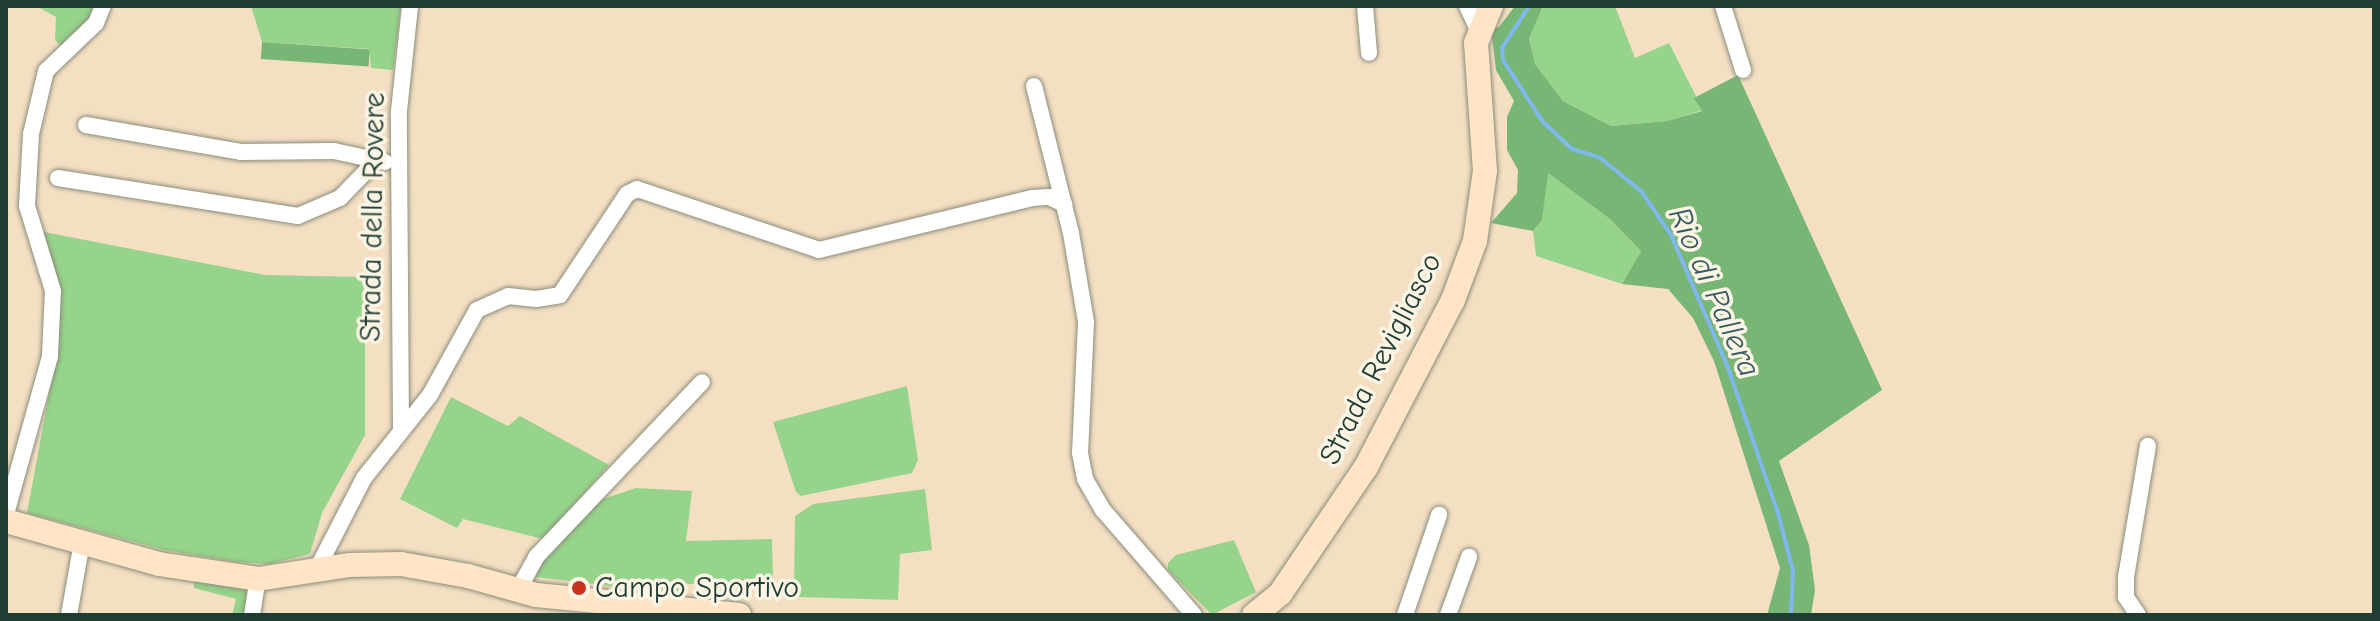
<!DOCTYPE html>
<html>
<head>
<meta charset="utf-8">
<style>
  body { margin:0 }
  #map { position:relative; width:2380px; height:621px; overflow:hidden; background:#f5dfc3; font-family:"Comic Neue",sans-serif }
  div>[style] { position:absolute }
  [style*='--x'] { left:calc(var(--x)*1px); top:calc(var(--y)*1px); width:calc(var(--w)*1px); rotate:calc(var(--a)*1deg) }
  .green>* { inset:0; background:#95d48a }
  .forest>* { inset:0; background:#78b676; transform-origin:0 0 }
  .stream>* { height:4px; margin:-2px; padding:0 2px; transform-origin:2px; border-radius:2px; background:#7fb8ef }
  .roads { filter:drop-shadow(0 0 2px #8a8e7c) drop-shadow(0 0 2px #8a8e7c) }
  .street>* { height:16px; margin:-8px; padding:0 8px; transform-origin:8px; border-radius:8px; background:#fff }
  .secondary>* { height:24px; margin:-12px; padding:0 12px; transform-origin:12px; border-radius:12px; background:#ffe4c6 }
  .dots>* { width:22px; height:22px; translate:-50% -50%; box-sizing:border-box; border:4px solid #fcf5e5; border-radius:50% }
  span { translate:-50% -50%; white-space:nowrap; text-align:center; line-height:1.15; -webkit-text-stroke:7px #fcf5e5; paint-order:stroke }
  .street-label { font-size:30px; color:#1f3d34 }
  .poi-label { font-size:30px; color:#1f3d34 }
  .left { translate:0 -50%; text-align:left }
  .water-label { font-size:32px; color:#375c63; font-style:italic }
  .frame { position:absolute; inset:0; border:8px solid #1f3d34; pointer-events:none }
</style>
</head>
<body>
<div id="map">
  <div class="green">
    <i style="clip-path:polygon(36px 6px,94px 6px,92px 15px,62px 47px,55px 40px,56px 17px)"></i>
    <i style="clip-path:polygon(251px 6px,401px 6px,393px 70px,371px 68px,369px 49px,262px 42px)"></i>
    <i style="clip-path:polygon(1543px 6px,1615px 6px,1635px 58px,1669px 43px,1703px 110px,1667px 121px,1611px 126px,1563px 101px,1535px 64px,1529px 39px)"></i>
    <i style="clip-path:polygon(1547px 172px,1610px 219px,1641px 251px,1622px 284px,1536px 256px,1533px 231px,1542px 220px)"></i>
    <i style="clip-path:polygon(39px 231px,265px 275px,365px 277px,365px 435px,322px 513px,310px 554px,269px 564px,237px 562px,164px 550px,27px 513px,56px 356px)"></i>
    <i style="clip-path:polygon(907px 386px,918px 460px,912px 473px,801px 496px,796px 492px,773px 422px)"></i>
    <i style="clip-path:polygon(451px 397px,508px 426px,520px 416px,609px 465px,543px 539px,463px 519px,457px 528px,400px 499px)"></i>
    <i style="clip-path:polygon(636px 488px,692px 491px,686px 541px,772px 539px,773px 583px,687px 584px,686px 595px,536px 577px,534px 572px,600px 500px)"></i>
    <i style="clip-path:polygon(925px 489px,932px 550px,900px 554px,898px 600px,799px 597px,794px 592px,795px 516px,813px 504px)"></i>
    <i style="clip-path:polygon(1234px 540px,1256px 592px,1212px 615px,1168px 570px,1168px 563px,1176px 555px)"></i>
    <i style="clip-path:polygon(195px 574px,250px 584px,246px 615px,232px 615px,236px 599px,194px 588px)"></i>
  </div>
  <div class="forest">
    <i style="clip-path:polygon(1515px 6px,1543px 6px,1529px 39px,1535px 64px,1563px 101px,1611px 126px,1667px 121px,1702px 111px,1694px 98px,1738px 75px,1882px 390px,1779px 461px,1809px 545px,1815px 590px,1811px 615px,1767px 615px,1780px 568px,1714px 361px,1693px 318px,1668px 289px,1622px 284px,1641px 251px,1610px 219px,1548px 173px,1542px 220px,1533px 231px,1491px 223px,1517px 193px,1518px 170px,1507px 150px,1507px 117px,1514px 101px,1496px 70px,1491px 29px,1499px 27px)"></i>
    <i style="left:262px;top:42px;width:108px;height:17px;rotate:4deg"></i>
  </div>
  <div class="stream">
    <i style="--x:1529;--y:6;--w:50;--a:122.7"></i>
    <i style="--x:1502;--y:48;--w:12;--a:85"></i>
    <i style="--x:1503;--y:60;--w:74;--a:57.2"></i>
    <i style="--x:1543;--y:122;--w:40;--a:43"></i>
    <i style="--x:1572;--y:149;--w:28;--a:17"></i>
    <i style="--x:1599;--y:157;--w:54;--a:39"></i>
    <i style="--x:1641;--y:191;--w:53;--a:55.7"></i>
    <i style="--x:1671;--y:235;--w:142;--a:66.7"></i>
    <i style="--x:1727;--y:365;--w:157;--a:71"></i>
    <i style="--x:1778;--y:513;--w:60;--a:75.5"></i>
    <i style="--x:1793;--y:571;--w:44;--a:92.6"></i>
  </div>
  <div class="roads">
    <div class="street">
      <i style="--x:1365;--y:6;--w:47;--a:85.1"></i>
      <i style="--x:1467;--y:6;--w:29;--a:65"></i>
      <i style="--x:1723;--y:6;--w:67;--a:72.6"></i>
      <i style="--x:1034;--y:86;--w:152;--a:75.9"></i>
      <i style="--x:1071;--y:233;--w:90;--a:80.4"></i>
      <i style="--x:1086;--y:322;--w:131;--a:92.6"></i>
      <i style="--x:1080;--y:453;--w:26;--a:79"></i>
      <i style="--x:1085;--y:479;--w:36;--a:60"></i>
      <i style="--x:1103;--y:510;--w:139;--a:49.1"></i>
      <i style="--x:86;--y:125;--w:157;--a:9.9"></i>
      <i style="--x:241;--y:152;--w:93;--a:-0.6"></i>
      <i style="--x:334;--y:151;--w:52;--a:12.2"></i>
      <i style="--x:58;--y:178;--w:243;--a:9"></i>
      <i style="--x:298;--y:216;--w:46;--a:-23.2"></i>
      <i style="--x:340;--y:198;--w:53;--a:-45.8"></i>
      <i style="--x:401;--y:428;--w:317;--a:-90.4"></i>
      <i style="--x:399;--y:111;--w:106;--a:-84"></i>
      <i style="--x:6;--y:514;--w:164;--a:-74.4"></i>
      <i style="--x:50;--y:356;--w:65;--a:-87.4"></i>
      <i style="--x:53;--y:291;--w:89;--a:-107"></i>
      <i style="--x:27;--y:206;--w:72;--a:-86.8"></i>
      <i style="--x:31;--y:134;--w:65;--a:-76.6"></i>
      <i style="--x:46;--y:71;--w:69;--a:-43.8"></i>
      <i style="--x:96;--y:23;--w:18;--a:-68"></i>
      <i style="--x:317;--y:569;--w:102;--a:-62.7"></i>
      <i style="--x:364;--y:478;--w:106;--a:-51.5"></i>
      <i style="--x:430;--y:395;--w:97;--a:-61.1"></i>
      <i style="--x:477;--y:310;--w:34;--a:-24"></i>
      <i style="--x:508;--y:296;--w:28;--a:6"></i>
      <i style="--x:536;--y:299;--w:24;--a:-9"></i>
      <i style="--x:560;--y:295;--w:121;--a:-56.4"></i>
      <i style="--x:627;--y:194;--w:11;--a:-27"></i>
      <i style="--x:637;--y:189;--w:192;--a:18.5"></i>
      <i style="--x:819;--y:250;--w:220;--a:-13.7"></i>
      <i style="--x:1033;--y:198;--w:16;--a:-4"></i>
      <i style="--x:1049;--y:197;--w:17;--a:25"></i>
      <i style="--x:518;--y:590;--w:38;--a:-61"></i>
      <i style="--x:536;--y:557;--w:241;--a:-46.5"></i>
      <i style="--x:69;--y:615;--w:74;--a:-79.9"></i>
      <i style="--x:252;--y:615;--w:36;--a:-81"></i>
      <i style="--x:1405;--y:615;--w:106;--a:-71.2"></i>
      <i style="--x:1448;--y:615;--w:62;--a:-70.1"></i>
      <i style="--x:2138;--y:615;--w:22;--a:-124"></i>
      <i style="--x:2126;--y:597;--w:20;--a:-90"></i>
      <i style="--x:2126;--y:577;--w:133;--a:-80.5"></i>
    </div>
    <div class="secondary">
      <i style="--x:6;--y:521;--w:159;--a:15.7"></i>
      <i style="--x:159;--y:564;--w:100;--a:8.6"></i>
      <i style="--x:258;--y:579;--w:93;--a:-8.7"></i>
      <i style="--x:350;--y:565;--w:51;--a:-1.1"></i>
      <i style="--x:401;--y:564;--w:68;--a:10.2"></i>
      <i style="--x:468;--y:576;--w:71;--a:15.6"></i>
      <i style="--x:536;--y:595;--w:204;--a:5.6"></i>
      <i style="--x:1254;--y:615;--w:33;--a:-39"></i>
      <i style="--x:1280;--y:594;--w:153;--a:-55.9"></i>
      <i style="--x:1366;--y:467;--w:188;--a:-62.5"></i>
      <i style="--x:1453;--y:300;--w:63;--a:-69.6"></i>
      <i style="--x:1475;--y:241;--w:71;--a:-81.9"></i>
      <i style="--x:1485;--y:171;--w:128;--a:-94"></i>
      <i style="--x:1476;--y:43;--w:40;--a:-68"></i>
    </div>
  </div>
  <div class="dots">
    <i style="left:579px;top:588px;background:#c8321e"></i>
  </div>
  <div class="street-label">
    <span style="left:373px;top:217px;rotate:-89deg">Strada della Rovere</span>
    <span style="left:1381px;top:359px;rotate:-63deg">Strada Revigliasco</span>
  </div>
  <div class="poi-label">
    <span class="left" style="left:595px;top:588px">Campo Sportivo</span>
  </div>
  <div class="water-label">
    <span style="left:1714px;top:292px;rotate:66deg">Rio di Pallera</span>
  </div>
  <div class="frame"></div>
</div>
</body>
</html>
